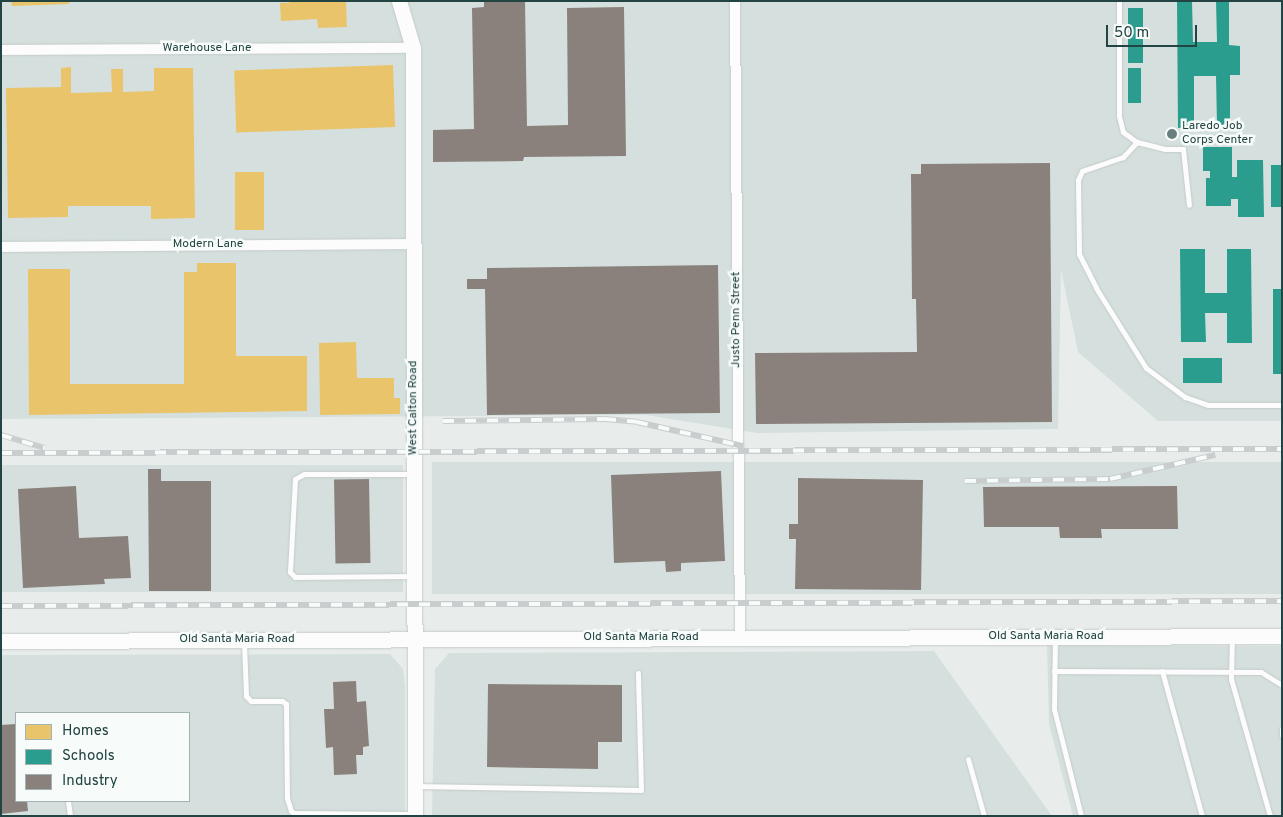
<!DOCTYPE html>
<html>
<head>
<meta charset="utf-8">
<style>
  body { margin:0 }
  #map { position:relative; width:1283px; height:817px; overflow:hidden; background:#e8edec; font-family:Overpass,sans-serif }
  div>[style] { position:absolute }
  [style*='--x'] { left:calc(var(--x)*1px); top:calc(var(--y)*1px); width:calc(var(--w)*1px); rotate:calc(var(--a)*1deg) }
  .built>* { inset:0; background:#d5e0de; transform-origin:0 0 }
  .homes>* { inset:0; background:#e9c46a; transform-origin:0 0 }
  .schools>* { inset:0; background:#2a9d8f; transform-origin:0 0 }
  .industry>* { inset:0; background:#8a817c; transform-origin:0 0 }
  .roads { filter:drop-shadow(0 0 1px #c5cac9) drop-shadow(0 0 1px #c5cac9) }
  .service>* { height:5px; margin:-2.5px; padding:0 2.5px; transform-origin:2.5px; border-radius:2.5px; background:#fcfcfc }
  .minor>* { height:10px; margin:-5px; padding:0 5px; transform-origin:5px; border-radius:5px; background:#fcfcfc }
  .secondary>* { height:15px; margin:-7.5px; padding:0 7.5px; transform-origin:7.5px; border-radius:7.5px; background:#fcfcfc }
  .rail>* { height:5.5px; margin-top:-2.75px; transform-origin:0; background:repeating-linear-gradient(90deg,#f7fbfa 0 11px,#c9cdcd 0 22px); box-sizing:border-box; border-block:1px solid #c9cdcd }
  .dots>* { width:14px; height:14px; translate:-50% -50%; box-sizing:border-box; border:2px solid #f7fbfa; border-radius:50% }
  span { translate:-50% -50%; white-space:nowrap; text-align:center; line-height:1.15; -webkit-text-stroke:5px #f7fbfa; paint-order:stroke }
  .street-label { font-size:12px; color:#224442 }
  .poi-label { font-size:12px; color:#224442 }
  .left { translate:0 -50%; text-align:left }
  .frame { position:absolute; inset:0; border:2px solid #224442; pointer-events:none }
  .legend { position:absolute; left:15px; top:712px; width:175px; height:90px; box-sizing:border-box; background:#f7fbfa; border:1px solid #a2b2b0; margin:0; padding:6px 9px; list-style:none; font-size:15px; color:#224442 }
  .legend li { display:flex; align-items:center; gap:10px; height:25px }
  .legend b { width:25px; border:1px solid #a2b2b0 }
  .scale { position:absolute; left:1106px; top:25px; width:91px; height:22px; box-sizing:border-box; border:2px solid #224442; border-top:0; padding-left:6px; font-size:15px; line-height:18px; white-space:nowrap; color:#224442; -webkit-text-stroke:4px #f7fbfa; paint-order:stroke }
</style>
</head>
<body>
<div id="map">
  <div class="built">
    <i style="clip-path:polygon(1px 1px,1282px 1px,1282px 421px,1158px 421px,1078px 352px,1061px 270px,1058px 429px,757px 433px,646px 415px,1px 419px)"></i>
    <i style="left:432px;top:462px;width:850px;height:132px"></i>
    <i style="left:1px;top:465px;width:402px;height:127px"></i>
    <i style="clip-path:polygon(1047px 645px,1282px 646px,1282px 816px,1073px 816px,1049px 724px)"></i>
    <i style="clip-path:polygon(934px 651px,1052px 816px,432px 816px,435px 669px,449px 653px)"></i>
    <i style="clip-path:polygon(evenodd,390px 654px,403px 669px,405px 687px,405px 816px,1px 816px,1px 655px,390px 654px,16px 713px,189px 713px,189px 801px,16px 801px,16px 713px)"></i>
  </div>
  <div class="homes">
    <i style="clip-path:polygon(11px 1px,69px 1px,69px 4px,12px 6px)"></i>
    <i style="clip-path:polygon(289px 1px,346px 1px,347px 27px,318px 28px,317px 19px,281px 21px,280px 3px,289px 3px)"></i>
    <i style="left:393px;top:65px;width:62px;height:159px;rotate:88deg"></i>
    <i style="clip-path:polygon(71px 67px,71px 93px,112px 92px,111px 69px,123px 69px,123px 92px,154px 91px,154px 68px,193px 68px,195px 218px,151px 219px,151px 206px,68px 206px,68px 217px,8px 218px,6px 88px,61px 87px,61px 68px)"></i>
    <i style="left:235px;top:172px;width:29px;height:58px"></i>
    <i style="clip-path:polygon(197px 263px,236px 263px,236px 356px,307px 356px,307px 411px,29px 415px,28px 269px,70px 269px,70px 384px,184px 384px,184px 272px,197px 272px)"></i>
    <i style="clip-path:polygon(356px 342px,357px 378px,394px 378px,394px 398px,400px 398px,400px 414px,320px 415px,319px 343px)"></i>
  </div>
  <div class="schools">
    <i style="clip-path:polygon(1177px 1px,1192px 1px,1193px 42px,1217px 42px,1216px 1px,1229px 1px,1229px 45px,1240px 46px,1240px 75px,1230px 75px,1230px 125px,1217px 125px,1216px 76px,1194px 76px,1194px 127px,1178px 128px)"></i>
    <i style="left:1143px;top:8px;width:55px;height:15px;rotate:90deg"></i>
    <i style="left:1128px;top:68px;width:13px;height:35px"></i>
    <i style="clip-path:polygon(1203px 147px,1232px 147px,1232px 177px,1237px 177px,1237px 160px,1263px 160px,1264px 217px,1238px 217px,1238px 199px,1231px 199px,1231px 206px,1206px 206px,1206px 178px,1210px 178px,1210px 171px,1203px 171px)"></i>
    <i style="left:1271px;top:165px;width:11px;height:42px"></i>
    <i style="clip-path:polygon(1180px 249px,1205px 249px,1205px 293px,1227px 293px,1227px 249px,1251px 249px,1252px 343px,1227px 343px,1227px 313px,1205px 313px,1206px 342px,1181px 342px)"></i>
    <i style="left:1273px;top:289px;width:9px;height:85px"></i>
    <i style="left:1222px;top:358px;width:25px;height:39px;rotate:90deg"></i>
  </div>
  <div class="industry">
    <i style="clip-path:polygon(484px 1px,525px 1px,527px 126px,568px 125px,567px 8px,624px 7px,626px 156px,524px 157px,523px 161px,433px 162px,433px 130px,474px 129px,472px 8px,484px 7px)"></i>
    <i style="clip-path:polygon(1050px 163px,1052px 422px,756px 424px,755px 353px,917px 352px,916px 299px,912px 299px,911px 174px,921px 174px,921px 164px)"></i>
    <i style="clip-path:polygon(718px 265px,720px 413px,487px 415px,485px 289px,467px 289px,467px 279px,487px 279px,487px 268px)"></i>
    <i style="clip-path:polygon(148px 469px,161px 469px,161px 481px,211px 481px,211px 591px,149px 591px)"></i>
    <i style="clip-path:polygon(721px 471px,725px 561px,681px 563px,681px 571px,666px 572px,665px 561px,614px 563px,611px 475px)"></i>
    <i style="clip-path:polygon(798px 478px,923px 480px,921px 590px,795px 589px,796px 539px,789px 539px,789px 524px,798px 524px)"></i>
    <i style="left:369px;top:479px;width:84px;height:35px;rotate:89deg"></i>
    <i style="clip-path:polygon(76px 486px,79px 538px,128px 536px,131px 578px,104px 579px,105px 584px,23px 588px,18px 489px)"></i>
    <i style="clip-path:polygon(1177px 486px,1178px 529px,1101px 529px,1102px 538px,1060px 538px,1059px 527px,984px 527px,983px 487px)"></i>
    <i style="clip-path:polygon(356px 681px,357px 702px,366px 701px,369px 746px,363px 747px,363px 755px,356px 755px,357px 774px,334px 775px,333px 747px,326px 748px,324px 709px,334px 709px,333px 682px)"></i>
    <i style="clip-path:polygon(488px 684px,622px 685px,622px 742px,598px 742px,598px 769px,487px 767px)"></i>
    <i style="clip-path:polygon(16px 724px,16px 801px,27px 801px,28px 811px,1px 814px,1px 725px)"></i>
  </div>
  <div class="roads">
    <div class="service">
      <i style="--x:1119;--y:1;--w:115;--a:90"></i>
      <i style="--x:1119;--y:116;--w:16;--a:76"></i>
      <i style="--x:1123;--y:132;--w:17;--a:36"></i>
      <i style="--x:1137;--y:142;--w:29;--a:14"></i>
      <i style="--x:1165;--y:149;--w:18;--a:0"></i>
      <i style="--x:1183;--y:149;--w:56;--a:83.9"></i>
      <i style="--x:1137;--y:142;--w:21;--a:133"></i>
      <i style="--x:1123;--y:157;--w:43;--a:161.1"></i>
      <i style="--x:1082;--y:171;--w:10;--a:114"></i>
      <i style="--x:1078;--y:180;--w:74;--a:89.2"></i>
      <i style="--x:1079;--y:254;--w:38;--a:63"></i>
      <i style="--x:1096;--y:288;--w:94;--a:58"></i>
      <i style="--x:1146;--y:368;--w:49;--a:36.6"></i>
      <i style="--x:1185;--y:397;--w:24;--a:19"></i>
      <i style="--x:1208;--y:405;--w:74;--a:0"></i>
      <i style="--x:412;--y:474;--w:108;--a:180"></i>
      <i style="--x:304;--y:474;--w:10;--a:151"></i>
      <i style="--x:295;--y:479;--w:93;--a:93.1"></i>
      <i style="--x:290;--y:572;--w:7;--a:45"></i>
      <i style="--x:295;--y:577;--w:118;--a:-0.5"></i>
      <i style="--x:1055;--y:637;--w:72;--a:90.8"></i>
      <i style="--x:1054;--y:709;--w:110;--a:75.8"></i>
      <i style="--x:1232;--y:637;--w:42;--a:91.4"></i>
      <i style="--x:1231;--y:679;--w:142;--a:74.1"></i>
      <i style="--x:244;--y:643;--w:53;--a:87.8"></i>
      <i style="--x:246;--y:696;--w:7;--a:45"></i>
      <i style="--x:251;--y:701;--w:31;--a:0"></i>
      <i style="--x:282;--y:701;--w:5;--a:37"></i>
      <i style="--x:286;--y:704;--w:94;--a:89.4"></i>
      <i style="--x:287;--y:798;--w:14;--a:73"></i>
      <i style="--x:291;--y:811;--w:4;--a:34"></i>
      <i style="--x:294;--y:813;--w:119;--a:0.5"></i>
      <i style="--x:1054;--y:671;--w:207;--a:0.3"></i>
      <i style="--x:1261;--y:672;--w:25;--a:32"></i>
      <i style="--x:1162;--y:671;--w:150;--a:74.6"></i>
      <i style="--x:1282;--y:729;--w:6;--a:90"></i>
      <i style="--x:968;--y:759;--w:59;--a:74.3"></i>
      <i style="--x:416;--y:786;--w:225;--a:1"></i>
      <i style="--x:641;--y:790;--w:117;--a:-91.5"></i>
      <i style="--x:68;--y:801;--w:15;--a:82"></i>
    </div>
    <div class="minor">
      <i style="--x:735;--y:1;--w:637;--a:89.55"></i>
      <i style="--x:1;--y:50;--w:412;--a:-0.3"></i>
      <i style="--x:1;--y:247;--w:413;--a:-0.4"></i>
    </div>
    <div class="secondary">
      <i style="--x:399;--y:1;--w:49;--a:73.4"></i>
      <i style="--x:413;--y:48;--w:768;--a:89.85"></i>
      <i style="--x:1;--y:641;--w:1281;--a:-0.22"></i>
    </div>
  </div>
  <div class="rail">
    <i style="--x:443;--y:421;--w:162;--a:-0.7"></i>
    <i style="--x:605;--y:419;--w:32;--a:5"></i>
    <i style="--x:637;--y:422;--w:109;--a:12.8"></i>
    <i style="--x:1;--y:435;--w:45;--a:16.8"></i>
    <i style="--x:1;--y:453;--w:1281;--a:-0.18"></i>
    <i style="--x:965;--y:481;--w:145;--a:-0.8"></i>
    <i style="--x:1110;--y:479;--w:108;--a:-12.9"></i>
    <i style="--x:1;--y:606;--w:1281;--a:-0.22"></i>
  </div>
  <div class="dots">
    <i style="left:1172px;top:134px;background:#677f7e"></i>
  </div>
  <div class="street-label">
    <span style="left:207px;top:49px">Warehouse Lane</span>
    <span style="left:208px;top:245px">Modern Lane</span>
    <span style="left:737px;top:320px;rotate:-90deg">Justo Penn Street</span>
    <span style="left:414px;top:408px;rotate:-90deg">West Calton Road</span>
    <span style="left:1046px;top:637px">Old Santa Maria Road</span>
    <span style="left:641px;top:638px">Old Santa Maria Road</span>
    <span style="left:237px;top:640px">Old Santa Maria Road</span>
  </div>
  <div class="poi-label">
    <span class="left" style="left:1182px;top:134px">Laredo Job<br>Corps Center</span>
  </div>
  <div class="frame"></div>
  <ul class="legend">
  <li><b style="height:14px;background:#e9c46a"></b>Homes</li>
  <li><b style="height:14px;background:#2a9d8f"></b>Schools</li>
  <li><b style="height:14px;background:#8a817c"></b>Industry</li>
  </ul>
  <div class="scale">50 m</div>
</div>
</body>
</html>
